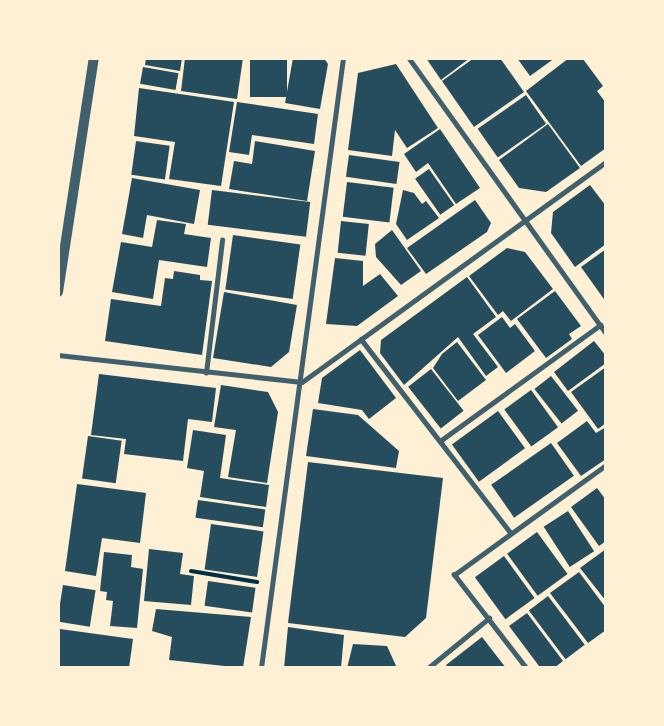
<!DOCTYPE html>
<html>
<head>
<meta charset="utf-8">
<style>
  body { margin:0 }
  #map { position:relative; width:664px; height:726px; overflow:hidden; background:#fdf0d5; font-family:"IBM Plex Sans",sans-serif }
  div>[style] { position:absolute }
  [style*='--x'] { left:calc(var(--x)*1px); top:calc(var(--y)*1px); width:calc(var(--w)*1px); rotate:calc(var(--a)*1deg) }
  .building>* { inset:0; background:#264d5e; transform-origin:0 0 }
  .path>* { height:4px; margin:-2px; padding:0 2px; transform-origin:2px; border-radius:2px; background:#003049 }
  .service>* { height:4.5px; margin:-2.25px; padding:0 2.25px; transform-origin:2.25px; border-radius:2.25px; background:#3f606c }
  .tertiary>* { height:10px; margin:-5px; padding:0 5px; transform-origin:5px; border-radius:5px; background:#3f606c }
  span { translate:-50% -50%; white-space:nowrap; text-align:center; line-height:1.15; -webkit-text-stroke:4.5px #fdf0d5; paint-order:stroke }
  .frame { position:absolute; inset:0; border:60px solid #fdf0d5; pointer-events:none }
</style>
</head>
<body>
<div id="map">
  <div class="building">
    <i style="clip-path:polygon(146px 58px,182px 58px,180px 71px,145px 65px)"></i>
    <i style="clip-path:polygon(185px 58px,243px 58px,237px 99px,181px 91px)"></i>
    <i style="left:250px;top:58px;width:37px;height:39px"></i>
    <i style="clip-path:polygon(293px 58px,324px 58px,328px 64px,320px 109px,285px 103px)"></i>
    <i style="clip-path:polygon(426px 58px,470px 58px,441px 80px)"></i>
    <i style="clip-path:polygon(474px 58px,500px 58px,524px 92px,474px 127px,442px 81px)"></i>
    <i style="clip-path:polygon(517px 58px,555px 58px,530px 76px)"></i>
    <i style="clip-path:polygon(569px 58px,583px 59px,603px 86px,597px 91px,606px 103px,606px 148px,581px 166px,526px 91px)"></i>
    <i style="clip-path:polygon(396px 64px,438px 128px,407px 148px,395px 130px,392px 156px,348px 150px,358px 73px)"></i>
    <i style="left:143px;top:67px;width:36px;height:17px;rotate:10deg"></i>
    <i style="clip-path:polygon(139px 88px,234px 102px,221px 186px,169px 179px,175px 142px,134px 136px)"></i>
    <i style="left:526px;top:95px;width:35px;height:59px;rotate:55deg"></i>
    <i style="clip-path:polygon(237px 102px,318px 114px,314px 144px,252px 135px,249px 155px,229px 152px)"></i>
    <i style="clip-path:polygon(548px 124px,580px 168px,546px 192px,519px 188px,499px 160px)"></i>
    <i style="clip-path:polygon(440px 129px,480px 188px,456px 204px,428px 163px,416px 172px,404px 154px)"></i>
    <i style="left:136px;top:141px;width:34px;height:34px;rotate:8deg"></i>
    <i style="clip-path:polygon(255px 141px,315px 151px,307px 201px,229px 189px,234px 161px,252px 164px)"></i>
    <i style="left:349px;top:155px;width:51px;height:22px;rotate:8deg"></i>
    <i style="left:429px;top:169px;width:44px;height:17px;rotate:55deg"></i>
    <i style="clip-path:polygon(132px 178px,200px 190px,194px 224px,147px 215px,143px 238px,122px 234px)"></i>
    <i style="left:347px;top:182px;width:47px;height:35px;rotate:7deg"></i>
    <i style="clip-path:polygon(590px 185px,606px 206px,606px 244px,575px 267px,551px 233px,553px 212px)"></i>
    <i style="left:212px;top:190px;width:99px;height:35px;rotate:7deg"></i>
    <i style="clip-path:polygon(403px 190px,414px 193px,422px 204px,426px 201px,439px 218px,407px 240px,396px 224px)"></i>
    <i style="clip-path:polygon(475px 200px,491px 223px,487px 232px,426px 274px,407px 248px)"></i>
    <i style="clip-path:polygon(157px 220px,186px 224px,184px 234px,211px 238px,207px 267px,159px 260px,153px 299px,112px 292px,121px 242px,152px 247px)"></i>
    <i style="left:341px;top:221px;width:28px;height:32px;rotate:6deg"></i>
    <i style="clip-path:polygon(392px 230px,421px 271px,401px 285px,376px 257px,375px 244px)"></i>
    <i style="left:233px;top:235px;width:68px;height:55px;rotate:8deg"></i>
    <i style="clip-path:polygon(507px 248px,525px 252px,553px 289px,511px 321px,503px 311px,498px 315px,469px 276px)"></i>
    <i style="clip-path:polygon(606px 249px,606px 302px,581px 267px)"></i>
    <i style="clip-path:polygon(335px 258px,363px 261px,363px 286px,380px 274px,398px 296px,357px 326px,326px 324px)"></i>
    <i style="clip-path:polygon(174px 271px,200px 275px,200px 280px,212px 281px,202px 355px,105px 341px,111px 299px,161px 306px,165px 278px,173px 279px)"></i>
    <i style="clip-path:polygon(467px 277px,496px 317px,473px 334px,498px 367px,486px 376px,458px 337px,404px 385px,380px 353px,381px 340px)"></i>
    <i style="clip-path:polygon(555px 291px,581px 326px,569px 334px,572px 339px,546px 358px,517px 319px)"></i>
    <i style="clip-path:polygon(224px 292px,297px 305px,289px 352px,271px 367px,213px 358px)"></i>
    <i style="clip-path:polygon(502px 317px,510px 328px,515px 324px,535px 351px,506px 373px,478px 335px)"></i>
    <i style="clip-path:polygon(594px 341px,606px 356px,606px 363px,568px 391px,554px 372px)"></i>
    <i style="clip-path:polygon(457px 342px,486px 380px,458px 401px,433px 368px,442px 354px)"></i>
    <i style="clip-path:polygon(360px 350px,396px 398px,369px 419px,362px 410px,318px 403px,322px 378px)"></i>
    <i style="clip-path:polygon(606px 367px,606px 423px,598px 429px,571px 392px)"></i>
    <i style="left:431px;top:369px;width:53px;height:29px;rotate:52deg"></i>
    <i style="clip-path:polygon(99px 374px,216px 388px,212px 422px,188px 419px,183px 461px,124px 454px,126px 439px,91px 435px)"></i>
    <i style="left:551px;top:376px;width:44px;height:21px;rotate:52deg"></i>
    <i style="clip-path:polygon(221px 385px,268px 392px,278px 412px,267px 483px,228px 477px,236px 430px,214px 427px)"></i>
    <i style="left:531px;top:390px;width:46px;height:33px;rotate:54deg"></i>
    <i style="clip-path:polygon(313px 409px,358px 415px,399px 451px,396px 468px,306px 456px)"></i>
    <i style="left:498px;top:411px;width:46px;height:57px;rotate:54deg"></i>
    <i style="clip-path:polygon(587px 421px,596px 433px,606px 427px,606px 459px,581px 476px,557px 443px)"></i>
    <i style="clip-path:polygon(193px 430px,226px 435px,220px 478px,269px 485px,266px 507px,200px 497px,204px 471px,187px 468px)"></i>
    <i style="left:88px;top:436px;width:34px;height:43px;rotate:8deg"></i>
    <i style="left:551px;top:443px;width:40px;height:73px;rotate:55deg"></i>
    <i style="clip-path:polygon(308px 462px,443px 478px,426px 618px,405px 637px,288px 623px)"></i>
    <i style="clip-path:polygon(77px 484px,146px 493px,140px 543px,102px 538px,96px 576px,65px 571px)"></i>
    <i style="clip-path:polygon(597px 488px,606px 500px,606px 541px,599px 546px,571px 507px)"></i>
    <i style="left:198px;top:500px;width:68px;height:18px;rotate:8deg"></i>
    <i style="left:568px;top:511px;width:48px;height:29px;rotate:57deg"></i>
    <i style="left:211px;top:524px;width:53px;height:46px;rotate:8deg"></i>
    <i style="left:537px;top:532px;width:52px;height:37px;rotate:54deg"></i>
    <i style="clip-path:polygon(149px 549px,183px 553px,180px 574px,194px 576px,191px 605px,144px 601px)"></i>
    <i style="clip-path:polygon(606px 549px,606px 601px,580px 568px)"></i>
    <i style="clip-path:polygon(104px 552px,132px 555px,131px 567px,143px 569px,137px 628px,110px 626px,113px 601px,106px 600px,107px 592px,100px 591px)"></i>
    <i style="left:504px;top:556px;width:52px;height:36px;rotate:54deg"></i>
    <i style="clip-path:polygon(579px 572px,606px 608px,606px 630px,588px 643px,550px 593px)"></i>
    <i style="left:208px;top:581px;width:48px;height:25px;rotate:8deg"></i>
    <i style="left:63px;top:585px;width:33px;height:37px;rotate:9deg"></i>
    <i style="left:548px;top:596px;width:61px;height:24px;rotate:53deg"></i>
    <i style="clip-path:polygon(156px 609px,251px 617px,243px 668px,169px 660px,172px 637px,152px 631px)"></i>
    <i style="clip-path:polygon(527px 613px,563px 661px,554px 668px,539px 666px,509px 626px)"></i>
    <i style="clip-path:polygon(288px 627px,344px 635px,341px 668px,284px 668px)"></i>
    <i style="clip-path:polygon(60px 629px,133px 639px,129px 668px,58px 668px)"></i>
    <i style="clip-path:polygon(482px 637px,506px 668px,448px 668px,446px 665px)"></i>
    <i style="clip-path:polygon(353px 644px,387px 646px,397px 668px,347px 668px)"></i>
  </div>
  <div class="path">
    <i style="--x:191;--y:571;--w:67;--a:9.5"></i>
  </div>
  <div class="service">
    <i style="--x:409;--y:58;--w:338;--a:54.4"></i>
    <i style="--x:361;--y:339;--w:245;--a:52.3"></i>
    <i style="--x:58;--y:355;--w:245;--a:6.3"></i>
    <i style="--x:302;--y:382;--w:375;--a:-35.9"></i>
    <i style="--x:206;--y:373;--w:134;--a:-83.1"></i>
    <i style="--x:440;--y:441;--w:198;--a:-35.9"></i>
    <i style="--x:261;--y:668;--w:615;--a:-82.34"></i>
    <i style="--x:428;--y:668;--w:79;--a:-39.3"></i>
    <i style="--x:526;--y:668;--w:118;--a:-127.7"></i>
    <i style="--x:454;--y:575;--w:188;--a:-35.9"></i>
  </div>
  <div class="tertiary">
    <i style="--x:58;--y:292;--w:237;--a:-81.3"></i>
  </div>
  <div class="frame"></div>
</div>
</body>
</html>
